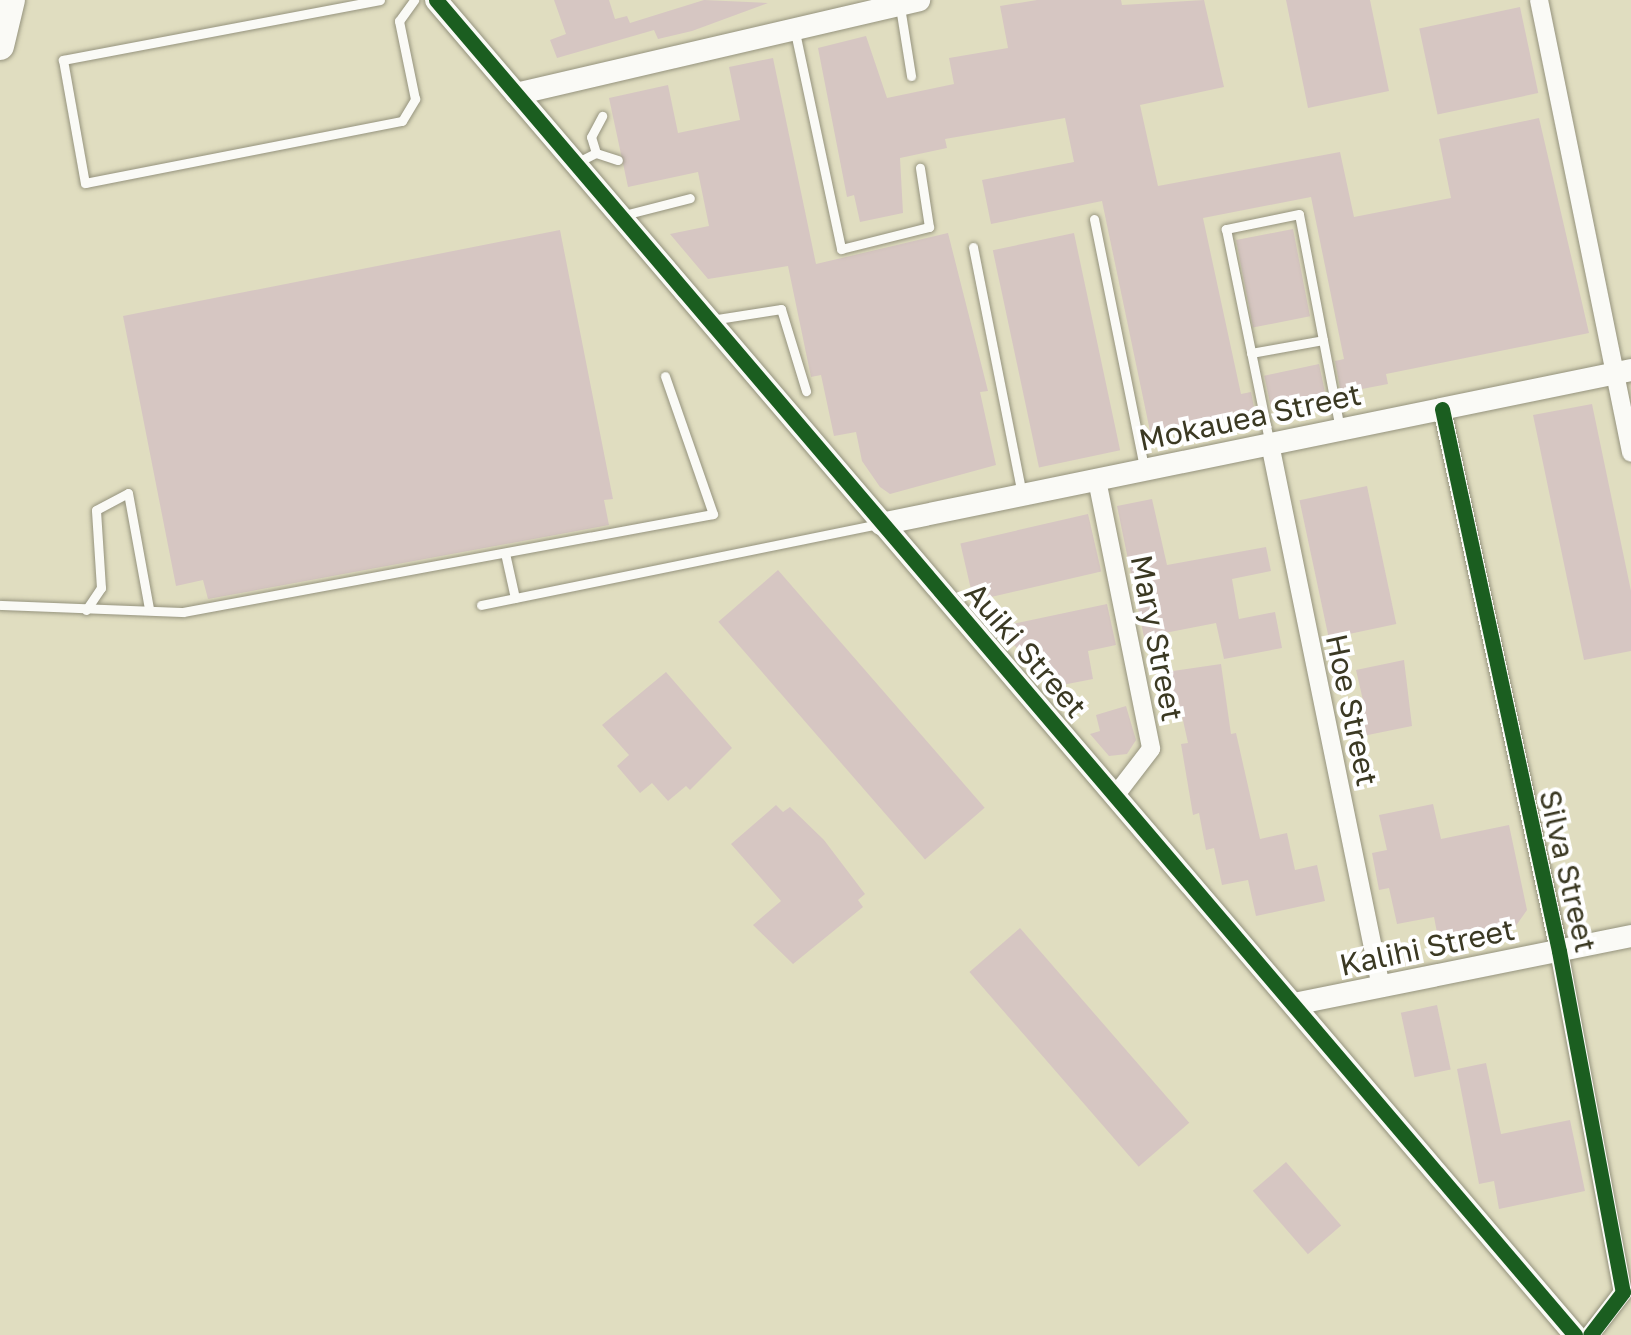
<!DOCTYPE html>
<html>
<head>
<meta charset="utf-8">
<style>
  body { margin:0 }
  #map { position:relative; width:1631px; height:1335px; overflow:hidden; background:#e0ddc0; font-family:"Golos Text",sans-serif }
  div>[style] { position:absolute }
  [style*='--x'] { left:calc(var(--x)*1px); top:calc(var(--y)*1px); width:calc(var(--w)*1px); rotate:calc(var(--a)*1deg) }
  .building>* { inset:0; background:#d6c6c2; transform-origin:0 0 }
  .roads { filter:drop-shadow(0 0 2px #95937d) drop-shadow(0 0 2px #95937d) }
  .service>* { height:9px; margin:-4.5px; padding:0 4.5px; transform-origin:4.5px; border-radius:4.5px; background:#fafaf6 }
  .minor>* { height:18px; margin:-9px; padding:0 9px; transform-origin:9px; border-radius:9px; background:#fafaf6 }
  .tertiary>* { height:22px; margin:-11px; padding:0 11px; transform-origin:11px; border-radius:11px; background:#fafaf6 }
  .secondary>* { height:28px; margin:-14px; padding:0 14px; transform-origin:14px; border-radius:14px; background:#fafaf6 }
  .cycleway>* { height:15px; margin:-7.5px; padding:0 7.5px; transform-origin:7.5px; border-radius:7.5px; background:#1b5e20 }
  span { translate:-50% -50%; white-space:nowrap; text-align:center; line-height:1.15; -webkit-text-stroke:8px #fff; paint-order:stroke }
  .street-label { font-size:30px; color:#3b3923 }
</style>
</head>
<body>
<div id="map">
  <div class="building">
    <i style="clip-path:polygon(554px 0,609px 0,615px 19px,627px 16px,630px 23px,704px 0,768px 3px,692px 31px,658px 39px,654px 30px,557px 58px,550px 40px,566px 34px)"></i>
    <i style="clip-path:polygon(1037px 0,1121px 0,1122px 5px,1204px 0,1224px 87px,1140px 105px,1158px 186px,1340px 152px,1354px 217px,1451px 198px,1439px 139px,1539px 118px,1589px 333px,1386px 374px,1388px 384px,1341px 393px,1335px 361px,1344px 359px,1311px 197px,1203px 218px,1241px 394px,1251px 392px,1255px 412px,1151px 436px,1102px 201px,991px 224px,982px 180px,1074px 162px,1065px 118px,945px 139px,947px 148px,900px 158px,903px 213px,860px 222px,854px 195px,847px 197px,818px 48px,866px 36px,887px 98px,954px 84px,949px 58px,1008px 48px,1000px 6px)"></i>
    <i style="clip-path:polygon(1286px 0,1370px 0,1389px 91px,1308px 108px)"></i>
    <i style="left:1520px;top:7px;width:88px;height:103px;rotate:78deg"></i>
    <i style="clip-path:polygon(773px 58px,816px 264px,948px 233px,988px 391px,980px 392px,996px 465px,890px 494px,880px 487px,862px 461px,856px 432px,834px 436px,821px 375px,811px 377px,788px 266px,708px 279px,670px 234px,709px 226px,698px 172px,628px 187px,609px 98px,668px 85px,678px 133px,740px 120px,729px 67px)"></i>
    <i style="left:1293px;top:229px;width:89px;height:58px;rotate:79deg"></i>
    <i style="clip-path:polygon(560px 230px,613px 499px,604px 500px,609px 525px,208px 599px,203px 580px,176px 586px,123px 316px)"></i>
    <i style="left:1074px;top:233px;width:222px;height:83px;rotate:78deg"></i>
    <i style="left:1319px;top:364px;width:34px;height:56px;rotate:78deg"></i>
    <i style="clip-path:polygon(1592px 404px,1631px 591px,1631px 651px,1584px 660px,1533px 415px)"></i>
    <i style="left:1367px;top:486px;width:141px;height:69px;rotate:78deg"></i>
    <i style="clip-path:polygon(1152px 499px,1167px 565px,1266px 547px,1271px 571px,1232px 579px,1239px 619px,1275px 612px,1282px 648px,1224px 659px,1216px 623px,1144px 637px,1117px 506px)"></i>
    <i style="left:1088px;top:514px;width:59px;height:131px;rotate:77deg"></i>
    <i style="left:778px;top:570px;width:315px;height:79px;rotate:49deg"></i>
    <i style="clip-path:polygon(1107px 604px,1116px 645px,1088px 651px,1093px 679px,1052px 687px,998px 627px)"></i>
    <i style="clip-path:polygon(1404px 660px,1412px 726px,1358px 737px,1353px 712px,1365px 709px,1356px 670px)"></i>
    <i style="clip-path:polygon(1221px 664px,1231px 734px,1236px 733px,1260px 839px,1287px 833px,1295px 870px,1317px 865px,1325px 901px,1256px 916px,1248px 880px,1222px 885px,1214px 848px,1206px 850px,1199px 813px,1193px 815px,1181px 744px,1188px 743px,1179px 702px,1169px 704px,1164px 678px,1166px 672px)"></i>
    <i style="clip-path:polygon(666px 672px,732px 748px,690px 790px,686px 786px,668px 801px,652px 783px,640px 793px,617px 766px,629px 755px,602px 725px)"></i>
    <i style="clip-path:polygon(1126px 706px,1136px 740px,1127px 754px,1109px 756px,1090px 734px,1100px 731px,1096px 715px)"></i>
    <i style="clip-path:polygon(1433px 804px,1441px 839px,1509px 825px,1527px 910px,1515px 927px,1439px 943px,1434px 917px,1397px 924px,1389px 888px,1379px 890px,1372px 853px,1387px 850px,1379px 815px)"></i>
    <i style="clip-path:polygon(776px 805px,783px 812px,790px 807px,824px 840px,865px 894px,858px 900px,863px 907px,793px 964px,753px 925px,781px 901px,731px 844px)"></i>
    <i style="left:1020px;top:928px;width:258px;height:67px;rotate:49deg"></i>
    <i style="left:1437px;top:1005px;width:66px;height:37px;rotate:78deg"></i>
    <i style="clip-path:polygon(1486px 1063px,1501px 1134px,1570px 1120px,1585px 1191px,1499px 1209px,1494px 1181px,1479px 1184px,1457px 1069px)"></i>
    <i style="left:1286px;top:1162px;width:84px;height:44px;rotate:49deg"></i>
  </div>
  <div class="roads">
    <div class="service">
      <i style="--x:380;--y:0;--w:323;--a:169.3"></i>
      <i style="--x:63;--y:60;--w:125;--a:79.9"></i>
      <i style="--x:85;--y:183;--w:323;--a:-11.1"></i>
      <i style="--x:402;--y:121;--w:26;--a:-59"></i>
      <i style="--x:415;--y:99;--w:80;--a:-101.6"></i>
      <i style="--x:399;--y:21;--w:26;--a:-54"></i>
      <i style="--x:900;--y:7;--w:70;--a:80.9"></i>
      <i style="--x:795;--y:32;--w:222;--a:78"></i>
      <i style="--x:841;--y:249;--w:91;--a:-14"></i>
      <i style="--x:929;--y:227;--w:60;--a:-98.7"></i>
      <i style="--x:596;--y:153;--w:23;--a:18"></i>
      <i style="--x:576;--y:163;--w:22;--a:-27"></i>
      <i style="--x:596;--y:153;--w:17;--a:-107"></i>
      <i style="--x:591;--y:137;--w:24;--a:-62"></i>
      <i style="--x:624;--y:215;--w:68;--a:-14.4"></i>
      <i style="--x:1094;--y:219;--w:252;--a:78.6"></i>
      <i style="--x:973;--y:247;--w:252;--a:78.8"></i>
      <i style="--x:711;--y:320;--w:71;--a:-8.9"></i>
      <i style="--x:781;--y:309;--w:86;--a:73"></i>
      <i style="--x:1323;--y:340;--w:91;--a:79.2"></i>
      <i style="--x:1251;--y:353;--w:73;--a:-10.2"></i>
      <i style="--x:1323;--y:340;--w:128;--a:-100.8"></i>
      <i style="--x:1299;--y:214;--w:75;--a:168.4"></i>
      <i style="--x:1226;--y:229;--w:216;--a:78.5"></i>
      <i style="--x:505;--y:553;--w:46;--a:77.5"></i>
      <i style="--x:0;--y:605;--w:183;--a:2.2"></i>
      <i style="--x:183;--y:612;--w:539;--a:-10.48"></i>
      <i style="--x:713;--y:514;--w:146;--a:-109.2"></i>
      <i style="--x:481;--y:605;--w:407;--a:-11.5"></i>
      <i style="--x:86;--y:610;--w:27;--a:-56"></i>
      <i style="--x:101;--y:588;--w:78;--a:-93.7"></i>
      <i style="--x:96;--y:510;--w:36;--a:-28"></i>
      <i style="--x:128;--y:493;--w:117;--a:79.7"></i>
    </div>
    <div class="minor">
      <i style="--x:1539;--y:0;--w:462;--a:78.5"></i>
      <i style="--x:1442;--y:409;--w:554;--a:77.82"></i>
      <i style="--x:1559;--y:951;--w:347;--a:79.4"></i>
      <i style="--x:1623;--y:1292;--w:54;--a:127.5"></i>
      <i style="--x:1270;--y:444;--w:554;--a:78.45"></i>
      <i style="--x:1097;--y:480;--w:274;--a:78.6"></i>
      <i style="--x:1151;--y:749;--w:59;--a:127.5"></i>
    </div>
    <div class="tertiary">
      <i style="--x:436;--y:0;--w:1755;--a:49.53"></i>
      <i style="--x:516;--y:94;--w:414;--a:-13.1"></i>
      <i style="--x:881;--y:524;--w:766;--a:-11.6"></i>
      <i style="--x:1294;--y:1004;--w:344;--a:-11.4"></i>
    </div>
    <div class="secondary">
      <i style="--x:0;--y:46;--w:47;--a:-76.6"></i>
    </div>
  </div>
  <div class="cycleway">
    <i style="--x:436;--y:0;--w:1755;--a:49.53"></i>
    <i style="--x:1442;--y:409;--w:554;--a:77.82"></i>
    <i style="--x:1559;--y:951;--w:347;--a:79.4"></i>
    <i style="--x:1623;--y:1292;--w:54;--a:127.5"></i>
  </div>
  <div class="street-label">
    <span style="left:1250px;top:417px;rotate:-12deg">Mokauea Street</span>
    <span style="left:1157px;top:638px;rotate:79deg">Mary Street</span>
    <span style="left:1026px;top:650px;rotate:49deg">Auiki Street</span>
    <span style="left:1352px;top:710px;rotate:78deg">Hoe Street</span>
    <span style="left:1568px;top:871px;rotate:77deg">Silva Street</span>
    <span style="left:1427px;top:947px;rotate:-12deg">Kalihi Street</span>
  </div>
</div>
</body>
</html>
